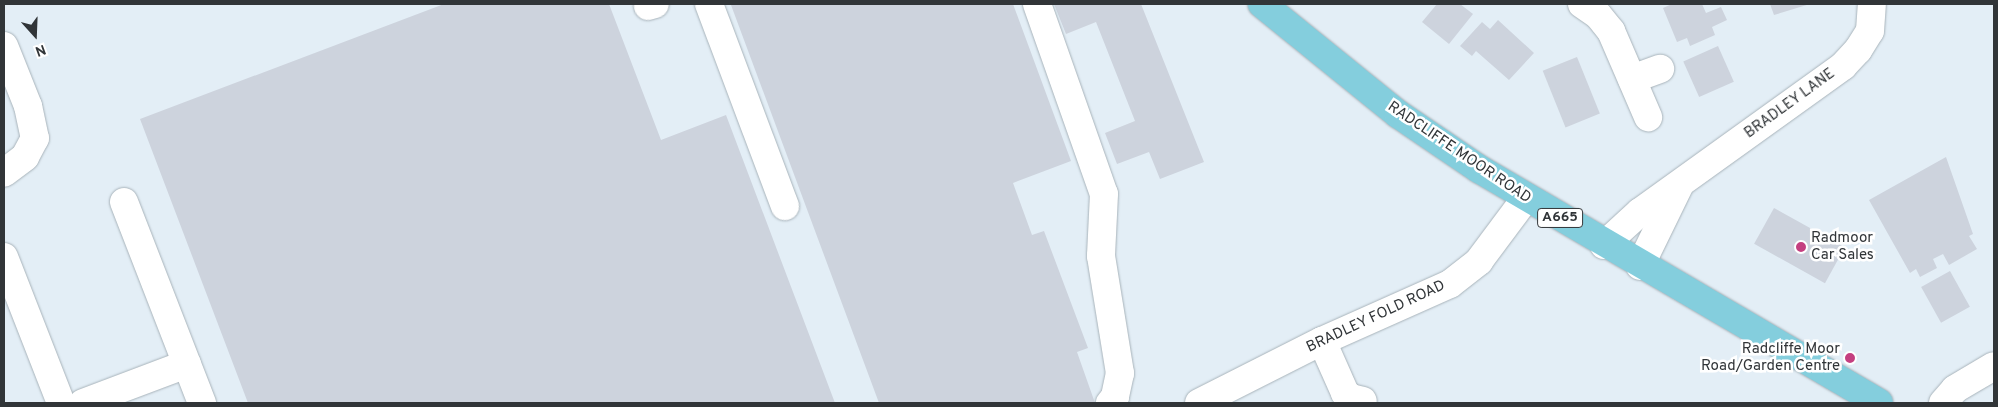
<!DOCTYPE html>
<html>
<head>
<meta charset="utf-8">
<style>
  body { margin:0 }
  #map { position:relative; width:1998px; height:407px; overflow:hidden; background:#e3eef6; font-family:Overpass,sans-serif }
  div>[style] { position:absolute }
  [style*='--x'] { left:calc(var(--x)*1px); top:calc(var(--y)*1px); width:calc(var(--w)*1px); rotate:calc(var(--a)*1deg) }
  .building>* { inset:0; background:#cdd3dd; transform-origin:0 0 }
  .roads { filter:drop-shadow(0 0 1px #a8b3ba) drop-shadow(0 0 1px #a8b3ba) }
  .minor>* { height:28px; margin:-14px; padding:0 14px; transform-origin:14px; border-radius:14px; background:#fff }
  .major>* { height:28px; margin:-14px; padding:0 14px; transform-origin:14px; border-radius:14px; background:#84cedd }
  .dots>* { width:14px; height:14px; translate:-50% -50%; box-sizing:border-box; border:2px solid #fff; border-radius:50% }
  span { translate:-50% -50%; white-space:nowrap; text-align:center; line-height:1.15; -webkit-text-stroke:5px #fff; paint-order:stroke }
  .shield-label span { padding:1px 4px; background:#fff; border:1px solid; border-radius:4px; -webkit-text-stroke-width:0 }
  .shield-label { font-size:14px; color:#313538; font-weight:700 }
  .street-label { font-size:15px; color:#313538 }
  .poi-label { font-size:15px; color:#313538 }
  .left { translate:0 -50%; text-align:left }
  .right { translate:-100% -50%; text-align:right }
  .frame { position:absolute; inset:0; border:5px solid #313538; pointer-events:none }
  .north { position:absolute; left:10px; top:10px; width:50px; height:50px; -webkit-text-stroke:4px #fff; paint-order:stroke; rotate:160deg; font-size:14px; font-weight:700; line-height:20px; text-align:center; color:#313538 }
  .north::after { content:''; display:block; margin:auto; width:18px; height:22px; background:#313538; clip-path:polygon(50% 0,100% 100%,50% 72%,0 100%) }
</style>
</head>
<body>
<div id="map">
  <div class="building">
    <i style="clip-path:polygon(444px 4px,609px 4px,661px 140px,726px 115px,835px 403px,248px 403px,140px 119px)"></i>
    <i style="clip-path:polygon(1013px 4px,1071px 161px,1013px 183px,1032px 235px,1044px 231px,1088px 348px,1077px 352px,1095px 403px,879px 403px,731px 5px)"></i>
    <i style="clip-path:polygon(1054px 4px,1141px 4px,1204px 162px,1160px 179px,1149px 152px,1117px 164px,1105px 133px,1135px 121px,1096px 22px,1066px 34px)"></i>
    <i style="clip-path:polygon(1437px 4px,1460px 4px,1473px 14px,1449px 44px,1422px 22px)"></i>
    <i style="clip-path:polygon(1672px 4px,1702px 4px,1706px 13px,1721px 7px,1727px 20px,1712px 27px,1715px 35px,1690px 46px,1687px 38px,1677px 42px,1663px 8px)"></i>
    <i style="clip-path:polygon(1770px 4px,1810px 4px,1774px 15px)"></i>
    <i style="clip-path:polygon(1498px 20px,1534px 53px,1509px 80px,1476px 51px,1472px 56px,1460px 46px,1482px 22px,1490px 29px)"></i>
    <i style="left:1718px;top:46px;width:39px;height:38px;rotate:66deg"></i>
    <i style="left:1577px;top:57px;width:61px;height:37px;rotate:68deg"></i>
    <i style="clip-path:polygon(1946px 157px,1973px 234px,1969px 236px,1977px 249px,1949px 265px,1943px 254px,1933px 259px,1937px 268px,1920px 277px,1916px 269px,1910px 273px,1869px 200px)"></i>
    <i style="left:1774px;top:208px;width:81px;height:41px;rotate:29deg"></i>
    <i style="left:1950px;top:271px;width:41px;height:33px;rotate:61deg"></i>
  </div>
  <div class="roads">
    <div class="minor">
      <i style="--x:709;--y:4;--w:216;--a:69.4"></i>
      <i style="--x:1037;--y:4;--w:201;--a:70.6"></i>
      <i style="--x:1104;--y:194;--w:62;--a:92.8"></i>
      <i style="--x:1101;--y:256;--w:119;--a:80.8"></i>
      <i style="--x:1120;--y:373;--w:25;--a:102"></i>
      <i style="--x:1115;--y:397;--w:8;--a:130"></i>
      <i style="--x:1582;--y:4;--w:19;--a:35"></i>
      <i style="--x:1598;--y:15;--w:21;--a:51"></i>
      <i style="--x:1611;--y:31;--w:94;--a:66.7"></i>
      <i style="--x:648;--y:6;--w:7;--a:-16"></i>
      <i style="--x:4;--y:46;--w:65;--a:68.2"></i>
      <i style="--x:28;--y:106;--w:33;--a:78"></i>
      <i style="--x:35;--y:138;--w:21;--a:118"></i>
      <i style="--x:25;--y:157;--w:26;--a:143"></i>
      <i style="--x:1632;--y:79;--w:30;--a:-20"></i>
      <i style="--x:124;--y:202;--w:216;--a:68.8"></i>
      <i style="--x:1604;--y:245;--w:49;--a:-42.5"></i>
      <i style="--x:1640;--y:212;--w:250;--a:-35.7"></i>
      <i style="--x:1843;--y:66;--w:22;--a:-47"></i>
      <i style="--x:1858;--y:50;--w:22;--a:-58"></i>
      <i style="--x:1870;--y:31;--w:27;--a:-86"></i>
      <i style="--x:4;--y:257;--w:157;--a:68.7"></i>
      <i style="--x:1640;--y:266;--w:89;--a:-64"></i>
      <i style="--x:1322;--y:341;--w:57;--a:66.1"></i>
      <i style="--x:1345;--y:393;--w:8;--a:40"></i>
      <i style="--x:1351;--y:398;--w:12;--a:14"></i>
      <i style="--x:83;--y:403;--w:111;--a:-20.6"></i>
      <i style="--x:1199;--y:403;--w:138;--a:-26.8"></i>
      <i style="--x:1322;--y:341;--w:140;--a:-24"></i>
      <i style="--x:1450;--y:284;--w:37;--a:-38"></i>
      <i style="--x:1479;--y:261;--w:79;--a:-53.3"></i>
      <i style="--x:1943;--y:403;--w:18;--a:-49"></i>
      <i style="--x:1955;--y:389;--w:45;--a:-30.5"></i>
    </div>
    <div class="major">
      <i style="--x:1262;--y:4;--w:175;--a:39"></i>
      <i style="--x:1398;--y:114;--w:98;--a:34.2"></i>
      <i style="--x:1479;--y:169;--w:463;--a:30.3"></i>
    </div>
  </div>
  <div class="dots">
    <i style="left:1801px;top:247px;background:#c43f80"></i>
    <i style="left:1850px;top:358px;background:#c43f80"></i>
  </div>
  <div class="shield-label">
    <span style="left:1560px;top:218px">A665</span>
  </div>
  <div class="street-label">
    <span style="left:1790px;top:104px;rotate:-36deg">BRADLEY LANE</span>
    <span style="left:1459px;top:153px;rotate:34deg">RADCLIFFE MOOR ROAD</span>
    <span style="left:1376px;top:317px;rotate:-25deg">BRADLEY FOLD ROAD</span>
  </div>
  <div class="poi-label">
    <span class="left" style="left:1811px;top:247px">Radmoor<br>Car Sales</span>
    <span class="right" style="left:1840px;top:358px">Radcliffe Moor<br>Road/Garden Centre</span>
  </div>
  <div class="frame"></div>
  <div class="north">N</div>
</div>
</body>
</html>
